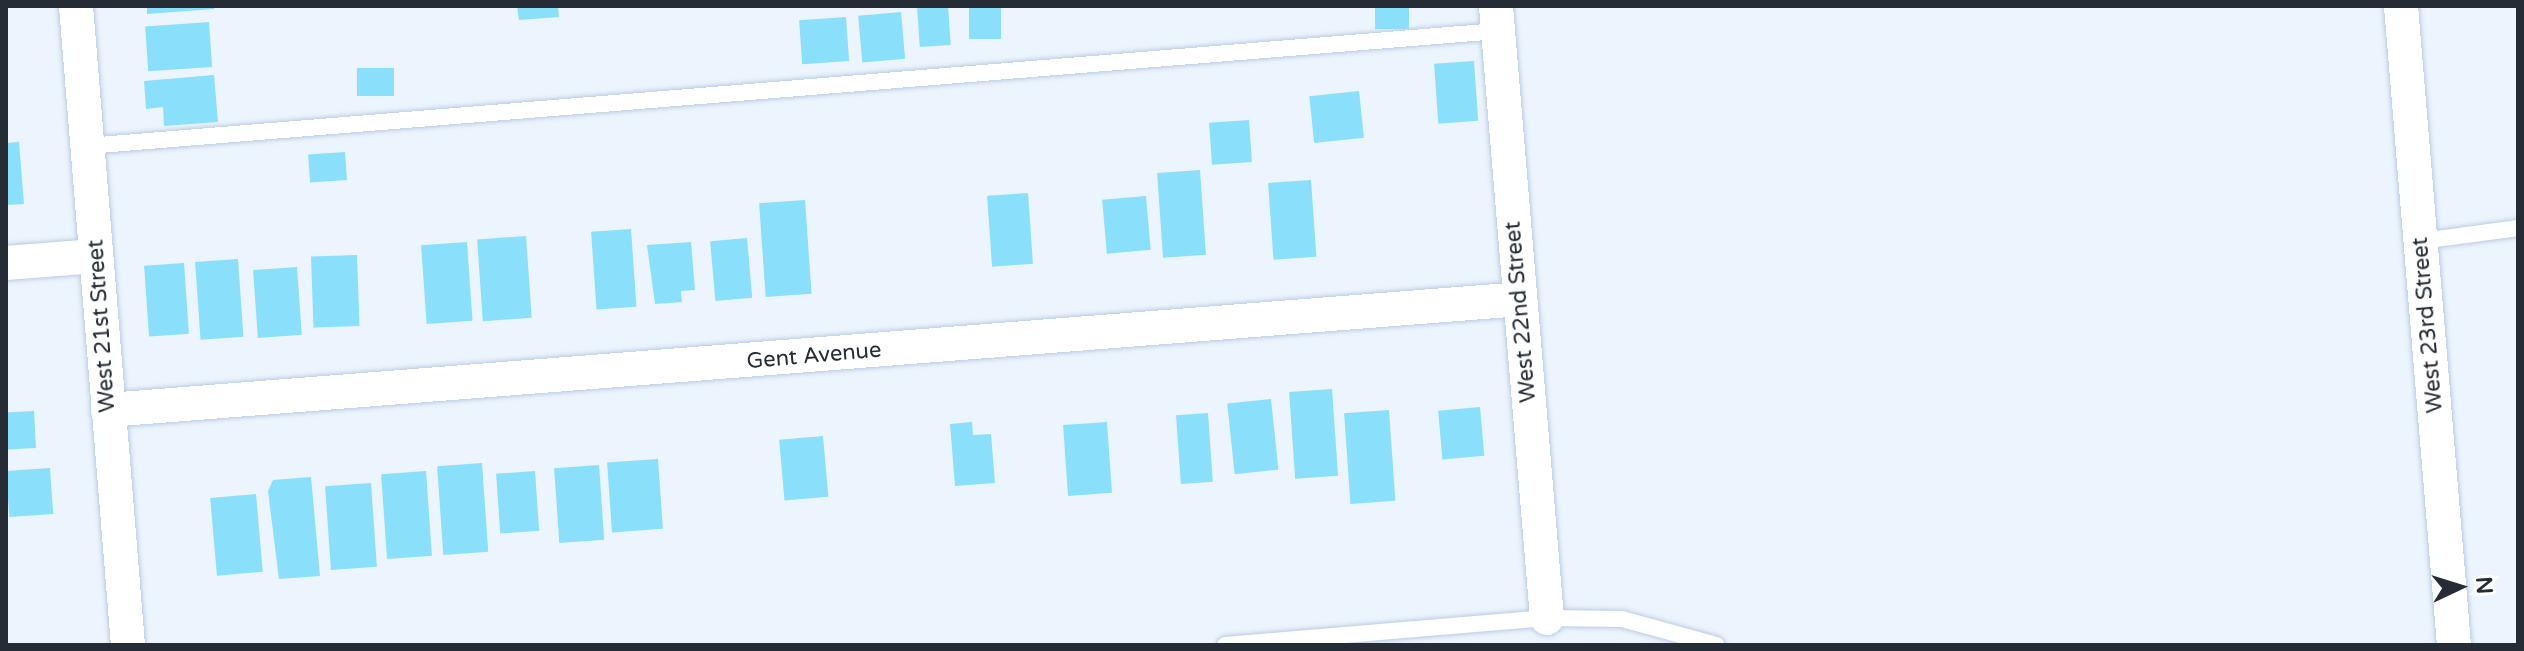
<!DOCTYPE html>
<html>
<head>
<meta charset="utf-8">
<style>
  body { margin:0 }
  #map { position:relative; width:2524px; height:651px; overflow:hidden; background:#ecf4fd; font-family:"Varela Round",sans-serif }
  div>[style] { position:absolute }
  [style*='--x'] { left:calc(var(--x)*1px); top:calc(var(--y)*1px); width:calc(var(--w)*1px); rotate:calc(var(--a)*1deg) }
  .building>* { inset:0; background:#8ae0fa; transform-origin:0 0 }
  .roads { filter:drop-shadow(0 0 2px #b9cce3) drop-shadow(0 0 2px #b9cce3) }
  .service>* { height:16px; margin:-8px; padding:0 8px; transform-origin:8px; border-radius:8px; background:#fff }
  .minor>* { height:34px; margin:-17px; padding:0 17px; transform-origin:17px; border-radius:17px; background:#fff }
  span { translate:-50% -50%; white-space:nowrap; text-align:center; line-height:1.15; -webkit-text-stroke:6px #fff; paint-order:stroke }
  .street-label { font-size:22px; color:#252c35 }
  .frame { position:absolute; inset:0; border:8px solid #252c35; pointer-events:none }
  .north { position:absolute; left:2420px; top:547px; width:80px; height:80px; -webkit-text-stroke:6px #fff; paint-order:stroke; rotate:86deg; font-size:22px; font-weight:700; line-height:32px; text-align:center; color:#252c35 }
  .north::after { content:''; display:block; margin:auto; width:28px; height:36px; background:#252c35; clip-path:polygon(50% 0,100% 100%,50% 72%,0 100%) }
</style>
</head>
<body>
<div id="map">
  <div class="building">
    <i style="clip-path:polygon(147px 6px,214px 6px,214px 9px,147px 14px)"></i>
    <i style="clip-path:polygon(517px 6px,558px 6px,559px 17px,519px 20px)"></i>
    <i style="left:948px;top:6px;width:39px;height:31px;rotate:86deg"></i>
    <i style="left:969px;top:6px;width:32px;height:33px"></i>
    <i style="left:1375px;top:6px;width:34px;height:23px"></i>
    <i style="left:901px;top:12px;width:47px;height:43px;rotate:85deg"></i>
    <i style="left:846px;top:17px;width:44px;height:47px;rotate:86deg"></i>
    <i style="left:209px;top:22px;width:45px;height:64px;rotate:86deg"></i>
    <i style="left:1474px;top:61px;width:60px;height:40px;rotate:86deg"></i>
    <i style="left:357px;top:68px;width:37px;height:28px"></i>
    <i style="clip-path:polygon(214px 75px,218px 122px,164px 126px,163px 107px,146px 109px,144px 81px)"></i>
    <i style="left:1359px;top:91px;width:47px;height:50px;rotate:84deg"></i>
    <i style="left:1249px;top:120px;width:42px;height:40px;rotate:86deg"></i>
    <i style="clip-path:polygon(19px 142px,24px 204px,6px 205px,6px 143px)"></i>
    <i style="left:345px;top:152px;width:28px;height:37px;rotate:86deg"></i>
    <i style="left:1200px;top:170px;width:85px;height:43px;rotate:86deg"></i>
    <i style="left:1311px;top:180px;width:77px;height:43px;rotate:86deg"></i>
    <i style="left:1028px;top:193px;width:71px;height:41px;rotate:86deg"></i>
    <i style="left:1146px;top:196px;width:54px;height:44px;rotate:85deg"></i>
    <i style="left:805px;top:200px;width:94px;height:46px;rotate:86deg"></i>
    <i style="left:631px;top:229px;width:78px;height:40px;rotate:86deg"></i>
    <i style="left:526px;top:236px;width:82px;height:49px;rotate:86deg"></i>
    <i style="left:747px;top:238px;width:60px;height:37px;rotate:85deg"></i>
    <i style="left:467px;top:242px;width:79px;height:46px;rotate:86deg"></i>
    <i style="clip-path:polygon(691px 242px,695px 290px,681px 291px,682px 302px,655px 304px,647px 245px)"></i>
    <i style="left:357px;top:255px;width:71px;height:46px;rotate:88deg"></i>
    <i style="left:238px;top:259px;width:78px;height:43px;rotate:86deg"></i>
    <i style="left:184px;top:263px;width:71px;height:40px;rotate:86deg"></i>
    <i style="left:297px;top:267px;width:68px;height:44px;rotate:86deg"></i>
    <i style="left:1332px;top:389px;width:87px;height:43px;rotate:86deg"></i>
    <i style="left:1271px;top:399px;width:71px;height:44px;rotate:84deg"></i>
    <i style="left:1480px;top:407px;width:49px;height:42px;rotate:85deg"></i>
    <i style="left:1389px;top:410px;width:91px;height:45px;rotate:86deg"></i>
    <i style="left:34px;top:411px;width:37px;height:28px;rotate:87deg"></i>
    <i style="left:1208px;top:413px;width:69px;height:32px;rotate:86deg"></i>
    <i style="clip-path:polygon(972px 422px,973px 435px,991px 434px,995px 483px,955px 486px,950px 424px)"></i>
    <i style="left:1107px;top:422px;width:71px;height:44px;rotate:86deg"></i>
    <i style="left:823px;top:436px;width:61px;height:44px;rotate:85deg"></i>
    <i style="left:658px;top:459px;width:70px;height:51px;rotate:86deg"></i>
    <i style="left:482px;top:463px;width:89px;height:45px;rotate:86deg"></i>
    <i style="left:599px;top:465px;width:75px;height:45px;rotate:86deg"></i>
    <i style="left:50px;top:468px;width:46px;height:44px;rotate:86deg"></i>
    <i style="left:426px;top:471px;width:85px;height:45px;rotate:86deg"></i>
    <i style="left:535px;top:471px;width:60px;height:39px;rotate:86deg"></i>
    <i style="clip-path:polygon(311px 477px,320px 576px,279px 579px,268px 491px,273px 480px)"></i>
    <i style="left:371px;top:483px;width:84px;height:46px;rotate:86deg"></i>
    <i style="left:256px;top:494px;width:78px;height:46px;rotate:85deg"></i>
  </div>
  <div class="roads">
    <div class="service">
      <i style="--x:87;--y:146;--w:1416;--a:-4.66"></i>
      <i style="--x:2421;--y:241;--w:98;--a:-7.6"></i>
      <i style="--x:1225;--y:645;--w:323;--a:-4.8"></i>
      <i style="--x:1547;--y:618;--w:75;--a:0.8"></i>
      <i style="--x:1622;--y:619;--w:98;--a:15.3"></i>
    </div>
    <div class="minor">
      <i style="--x:76;--y:6;--w:641;--a:85.35"></i>
      <i style="--x:1496;--y:6;--w:614;--a:85.24"></i>
      <i style="--x:2401;--y:6;--w:641;--a:85.26"></i>
      <i style="--x:6;--y:263;--w:90;--a:-4.4"></i>
      <i style="--x:108;--y:410;--w:1416;--a:-4.49"></i>
    </div>
  </div>
  <div class="street-label">
    <span style="left:1521px;top:312px;rotate:-95deg">West 22nd Street</span>
    <span style="left:2428px;top:325px;rotate:-95deg">West 23rd Street</span>
    <span style="left:102px;top:326px;rotate:-94deg">West 21st Street</span>
    <span style="left:814px;top:356px;rotate:-5deg">Gent Avenue</span>
  </div>
  <div class="frame"></div>
  <div class="north">N</div>
</div>
</body>
</html>
